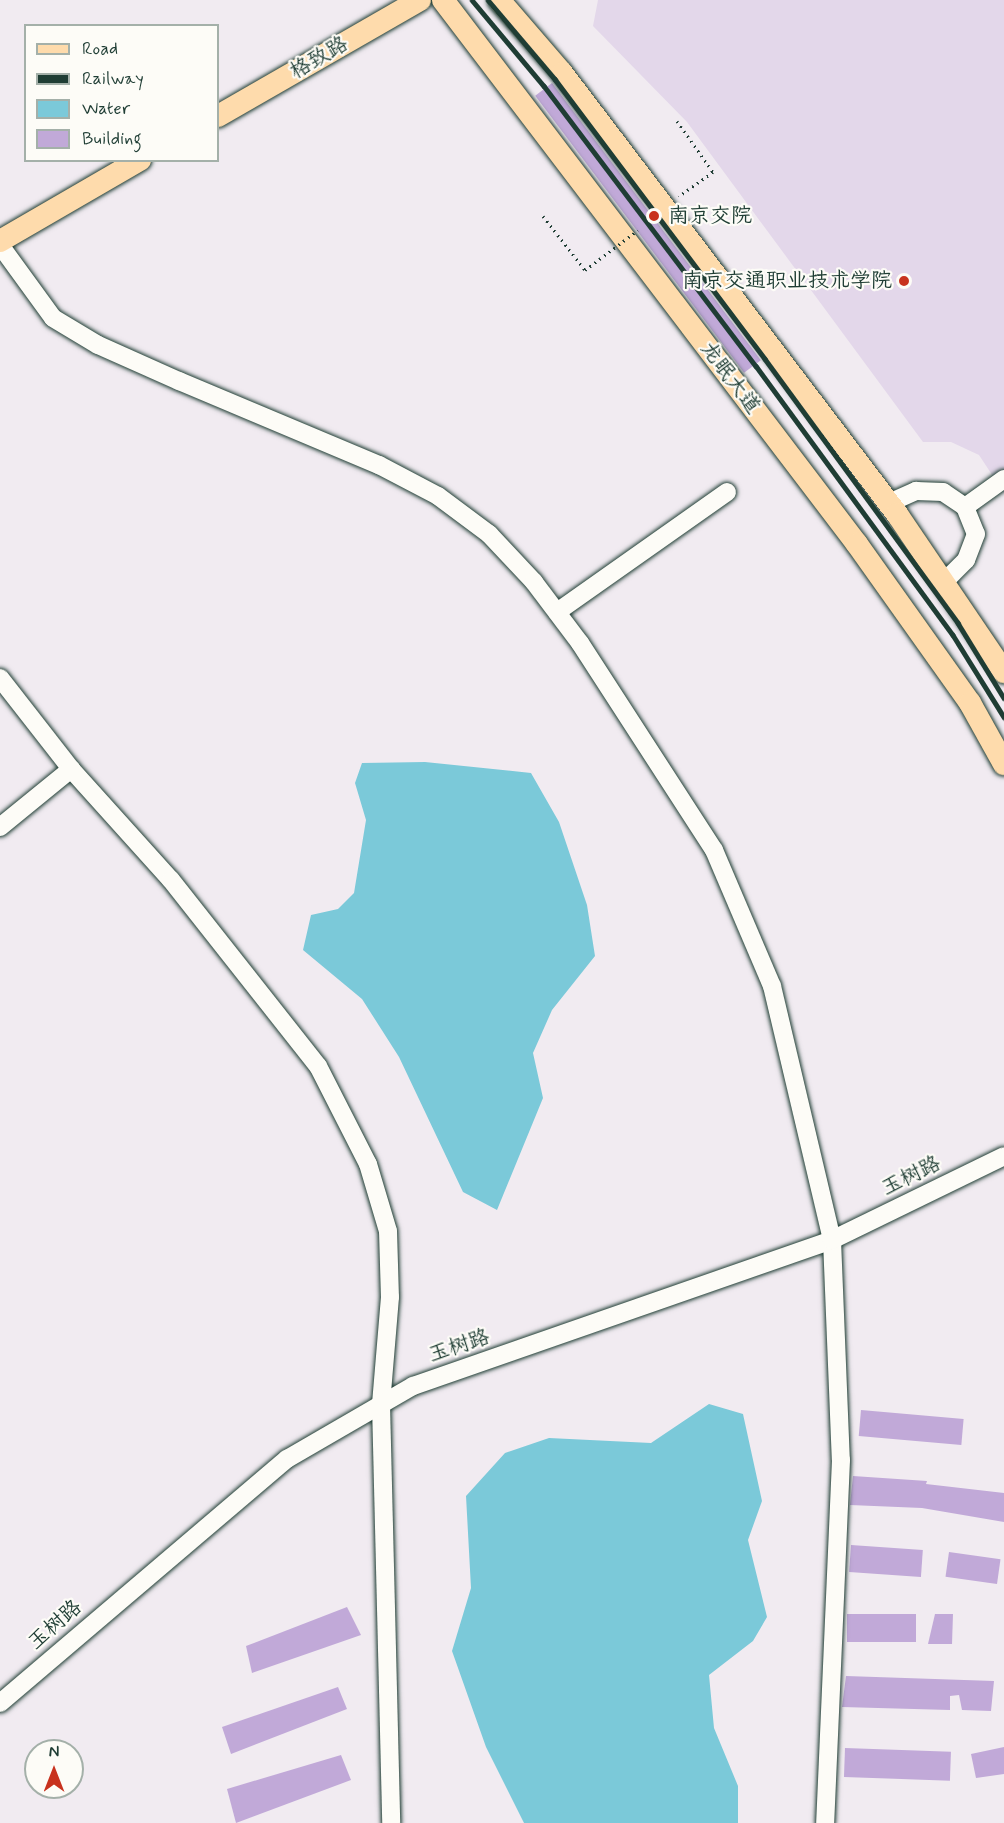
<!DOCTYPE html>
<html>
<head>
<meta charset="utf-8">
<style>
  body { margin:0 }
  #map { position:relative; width:1004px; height:1823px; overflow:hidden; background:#f1ebf1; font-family:Mynerve,"LXGW WenKai TC",sans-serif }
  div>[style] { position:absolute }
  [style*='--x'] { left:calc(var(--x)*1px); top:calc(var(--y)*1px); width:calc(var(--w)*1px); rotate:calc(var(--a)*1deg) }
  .built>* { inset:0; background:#e3d7ea }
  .water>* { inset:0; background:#7bc9d9 }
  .building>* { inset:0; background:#c1a9d8; transform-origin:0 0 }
  .path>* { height:3px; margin-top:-1.5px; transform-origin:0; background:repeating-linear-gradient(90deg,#1f3d34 0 1.5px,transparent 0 6px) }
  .roads { filter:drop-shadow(0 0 2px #1f3d34) drop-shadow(0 0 2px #1f3d34) }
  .minor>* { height:18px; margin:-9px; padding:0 9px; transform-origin:9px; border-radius:9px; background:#fdfcf7 }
  .major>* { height:22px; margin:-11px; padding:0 11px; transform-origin:11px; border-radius:11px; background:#fedbac }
  .rail>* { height:4.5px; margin:-2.25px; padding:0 2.25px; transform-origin:2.25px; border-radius:2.25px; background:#1f3d34 }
  .path-bridge>* { height:3px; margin-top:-1.5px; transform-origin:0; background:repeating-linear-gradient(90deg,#1f3d34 0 1.5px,transparent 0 6px) }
  .dots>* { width:16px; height:16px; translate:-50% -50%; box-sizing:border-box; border:3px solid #fdfcf7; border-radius:50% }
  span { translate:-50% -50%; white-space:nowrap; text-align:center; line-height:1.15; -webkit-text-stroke:4.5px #fdfcf7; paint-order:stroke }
  .street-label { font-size:21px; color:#1f3d34 }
  .poi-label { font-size:21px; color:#1f3d34 }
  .left { translate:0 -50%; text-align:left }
  .right { translate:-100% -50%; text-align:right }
  .legend { position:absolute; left:24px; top:24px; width:195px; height:138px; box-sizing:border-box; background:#fdfcf7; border:2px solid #a4b0a9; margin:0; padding:8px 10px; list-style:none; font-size:18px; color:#1f3d34 }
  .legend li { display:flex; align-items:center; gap:12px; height:30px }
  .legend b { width:30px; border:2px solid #a4b0a9 }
  .north { position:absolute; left:24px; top:1739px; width:60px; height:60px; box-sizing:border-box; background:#fdfcf7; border:2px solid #a4b0a9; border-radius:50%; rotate:0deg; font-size:16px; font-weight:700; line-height:24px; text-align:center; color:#1f3d34 }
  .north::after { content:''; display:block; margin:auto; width:21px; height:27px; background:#c8321e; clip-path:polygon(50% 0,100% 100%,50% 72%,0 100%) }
</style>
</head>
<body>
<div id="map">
  <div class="built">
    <i style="clip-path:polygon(598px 0,1004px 0,1004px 493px,979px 455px,951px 442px,923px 442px,687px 122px,593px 26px)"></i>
  </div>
  <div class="water">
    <i style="clip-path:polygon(425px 762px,531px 773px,559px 822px,587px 905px,595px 956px,552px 1010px,533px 1053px,543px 1098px,497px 1210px,463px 1192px,399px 1057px,362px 999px,303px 950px,311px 915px,338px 909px,354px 893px,366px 820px,355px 783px,362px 763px)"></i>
    <i style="clip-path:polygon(709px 1404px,743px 1414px,762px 1501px,748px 1540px,767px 1617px,753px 1641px,709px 1675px,714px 1728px,738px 1786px,738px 1823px,524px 1823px,486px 1747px,452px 1651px,471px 1588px,466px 1496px,505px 1453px,549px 1438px,651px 1443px)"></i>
  </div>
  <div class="building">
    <i style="left:552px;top:83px;width:347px;height:21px;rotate:53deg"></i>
    <i style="left:861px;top:1410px;width:103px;height:26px;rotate:5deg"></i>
    <i style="clip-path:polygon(853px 1476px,927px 1481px,926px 1484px,1004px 1493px,1004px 1522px,922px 1508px,850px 1505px)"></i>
    <i style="left:851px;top:1545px;width:72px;height:27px;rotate:4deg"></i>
    <i style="left:949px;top:1552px;width:52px;height:25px;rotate:8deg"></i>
    <i style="clip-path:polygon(347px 1607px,361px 1635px,252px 1673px,246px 1646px)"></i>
    <i style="left:847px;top:1614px;width:69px;height:28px"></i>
    <i style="clip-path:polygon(935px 1614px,953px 1614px,952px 1644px,928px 1644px)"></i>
    <i style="clip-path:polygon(846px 1676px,994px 1681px,991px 1711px,962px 1710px,959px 1695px,950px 1696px,950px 1710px,842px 1707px)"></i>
    <i style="clip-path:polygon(338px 1687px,347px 1709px,231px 1754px,222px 1727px)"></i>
    <i style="clip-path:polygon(1004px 1747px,1004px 1774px,976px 1778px,971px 1754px)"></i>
    <i style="left:845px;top:1748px;width:106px;height:29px;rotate:2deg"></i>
    <i style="clip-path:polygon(341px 1755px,351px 1780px,236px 1823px,227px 1789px)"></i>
  </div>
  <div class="path">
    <i style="--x:677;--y:121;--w:62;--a:54.8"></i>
    <i style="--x:713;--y:172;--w:42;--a:144.8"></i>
  </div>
  <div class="roads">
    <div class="minor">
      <i style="--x:0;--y:245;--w:90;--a:54"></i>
      <i style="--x:53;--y:318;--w:52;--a:31"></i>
      <i style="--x:98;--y:345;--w:89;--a:24"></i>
      <i style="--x:179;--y:381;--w:217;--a:22.8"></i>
      <i style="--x:379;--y:465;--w:67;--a:27.7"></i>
      <i style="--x:438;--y:496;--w:64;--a:36.7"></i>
      <i style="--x:489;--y:534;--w:66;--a:46.8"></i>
      <i style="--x:534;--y:582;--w:76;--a:53"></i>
      <i style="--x:580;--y:643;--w:247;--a:57.1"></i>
      <i style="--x:714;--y:850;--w:148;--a:66.9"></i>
      <i style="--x:772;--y:986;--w:261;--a:76.7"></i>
      <i style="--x:832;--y:1240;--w:220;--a:87.7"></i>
      <i style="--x:841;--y:1460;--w:363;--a:92.5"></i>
      <i style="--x:889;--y:503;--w:30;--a:-24"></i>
      <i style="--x:916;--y:491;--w:27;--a:2"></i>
      <i style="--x:943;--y:492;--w:27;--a:34"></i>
      <i style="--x:965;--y:507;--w:29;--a:68"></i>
      <i style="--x:976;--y:534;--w:28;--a:111"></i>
      <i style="--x:966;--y:560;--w:31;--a:135"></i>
      <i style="--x:965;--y:507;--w:48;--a:-35.7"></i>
      <i style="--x:557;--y:612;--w:208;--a:-35.2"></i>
      <i style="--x:0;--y:678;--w:115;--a:52"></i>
      <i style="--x:71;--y:769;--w:149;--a:48"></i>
      <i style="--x:171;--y:880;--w:237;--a:51.7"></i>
      <i style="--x:318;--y:1066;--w:110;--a:63"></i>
      <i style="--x:368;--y:1164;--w:70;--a:73.4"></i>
      <i style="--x:388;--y:1231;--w:66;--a:88.3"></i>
      <i style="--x:390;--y:1297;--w:107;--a:94.8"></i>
      <i style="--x:381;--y:1404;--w:419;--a:88.6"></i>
      <i style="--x:0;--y:827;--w:92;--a:-39.2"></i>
      <i style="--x:0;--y:1703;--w:377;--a:-40.4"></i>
      <i style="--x:287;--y:1459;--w:146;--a:-30.1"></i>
      <i style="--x:413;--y:1386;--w:444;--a:-19.2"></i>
      <i style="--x:832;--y:1240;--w:191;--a:-26"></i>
    </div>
    <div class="major">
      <i style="--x:443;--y:0;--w:684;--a:52.73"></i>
      <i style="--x:857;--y:544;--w:195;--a:54.6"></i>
      <i style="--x:970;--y:703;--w:70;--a:60.9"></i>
      <i style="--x:499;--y:0;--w:96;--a:49.2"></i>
      <i style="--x:562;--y:73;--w:554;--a:52.78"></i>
      <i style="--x:897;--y:514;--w:191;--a:55.9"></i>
      <i style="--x:218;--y:116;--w:233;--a:-29.9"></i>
      <i style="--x:0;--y:241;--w:162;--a:-30.1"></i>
    </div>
  </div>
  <div class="rail">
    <i style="--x:472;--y:0;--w:112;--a:50.1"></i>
    <i style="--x:544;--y:86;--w:351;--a:52.9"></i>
    <i style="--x:756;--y:366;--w:333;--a:53.8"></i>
    <i style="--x:953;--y:635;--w:97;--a:58.1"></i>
    <i style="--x:488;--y:0;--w:104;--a:49.7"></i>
    <i style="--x:555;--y:79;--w:350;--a:53.1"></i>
    <i style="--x:765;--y:359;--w:327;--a:53.8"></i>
    <i style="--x:958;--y:623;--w:88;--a:58.5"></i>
  </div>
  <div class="path-bridge">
    <i style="--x:543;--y:216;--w:68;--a:52.1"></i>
    <i style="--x:585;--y:270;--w:66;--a:-37"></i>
  </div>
  <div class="dots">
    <i style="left:654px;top:216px;background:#c8321e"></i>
    <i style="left:904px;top:281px;background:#c8321e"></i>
  </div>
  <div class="street-label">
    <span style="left:319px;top:58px;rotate:-30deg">格致路</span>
    <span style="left:730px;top:378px;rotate:53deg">龙眠大道</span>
    <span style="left:911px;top:1176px;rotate:-26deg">玉树路</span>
    <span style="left:459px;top:1346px;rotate:-18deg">玉树路</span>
    <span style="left:55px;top:1625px;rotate:-41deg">玉树路</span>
  </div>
  <div class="poi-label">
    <span class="left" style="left:668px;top:216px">南京交院</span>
    <span class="right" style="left:892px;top:281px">南京交通职业技术学院</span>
  </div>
  <ul class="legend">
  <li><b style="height:8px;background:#fedbac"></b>Road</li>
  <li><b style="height:8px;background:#1f3d34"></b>Railway</li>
  <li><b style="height:16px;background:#7bc9d9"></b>Water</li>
  <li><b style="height:16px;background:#c1a9d8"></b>Building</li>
  </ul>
  <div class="north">N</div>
</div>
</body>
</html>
